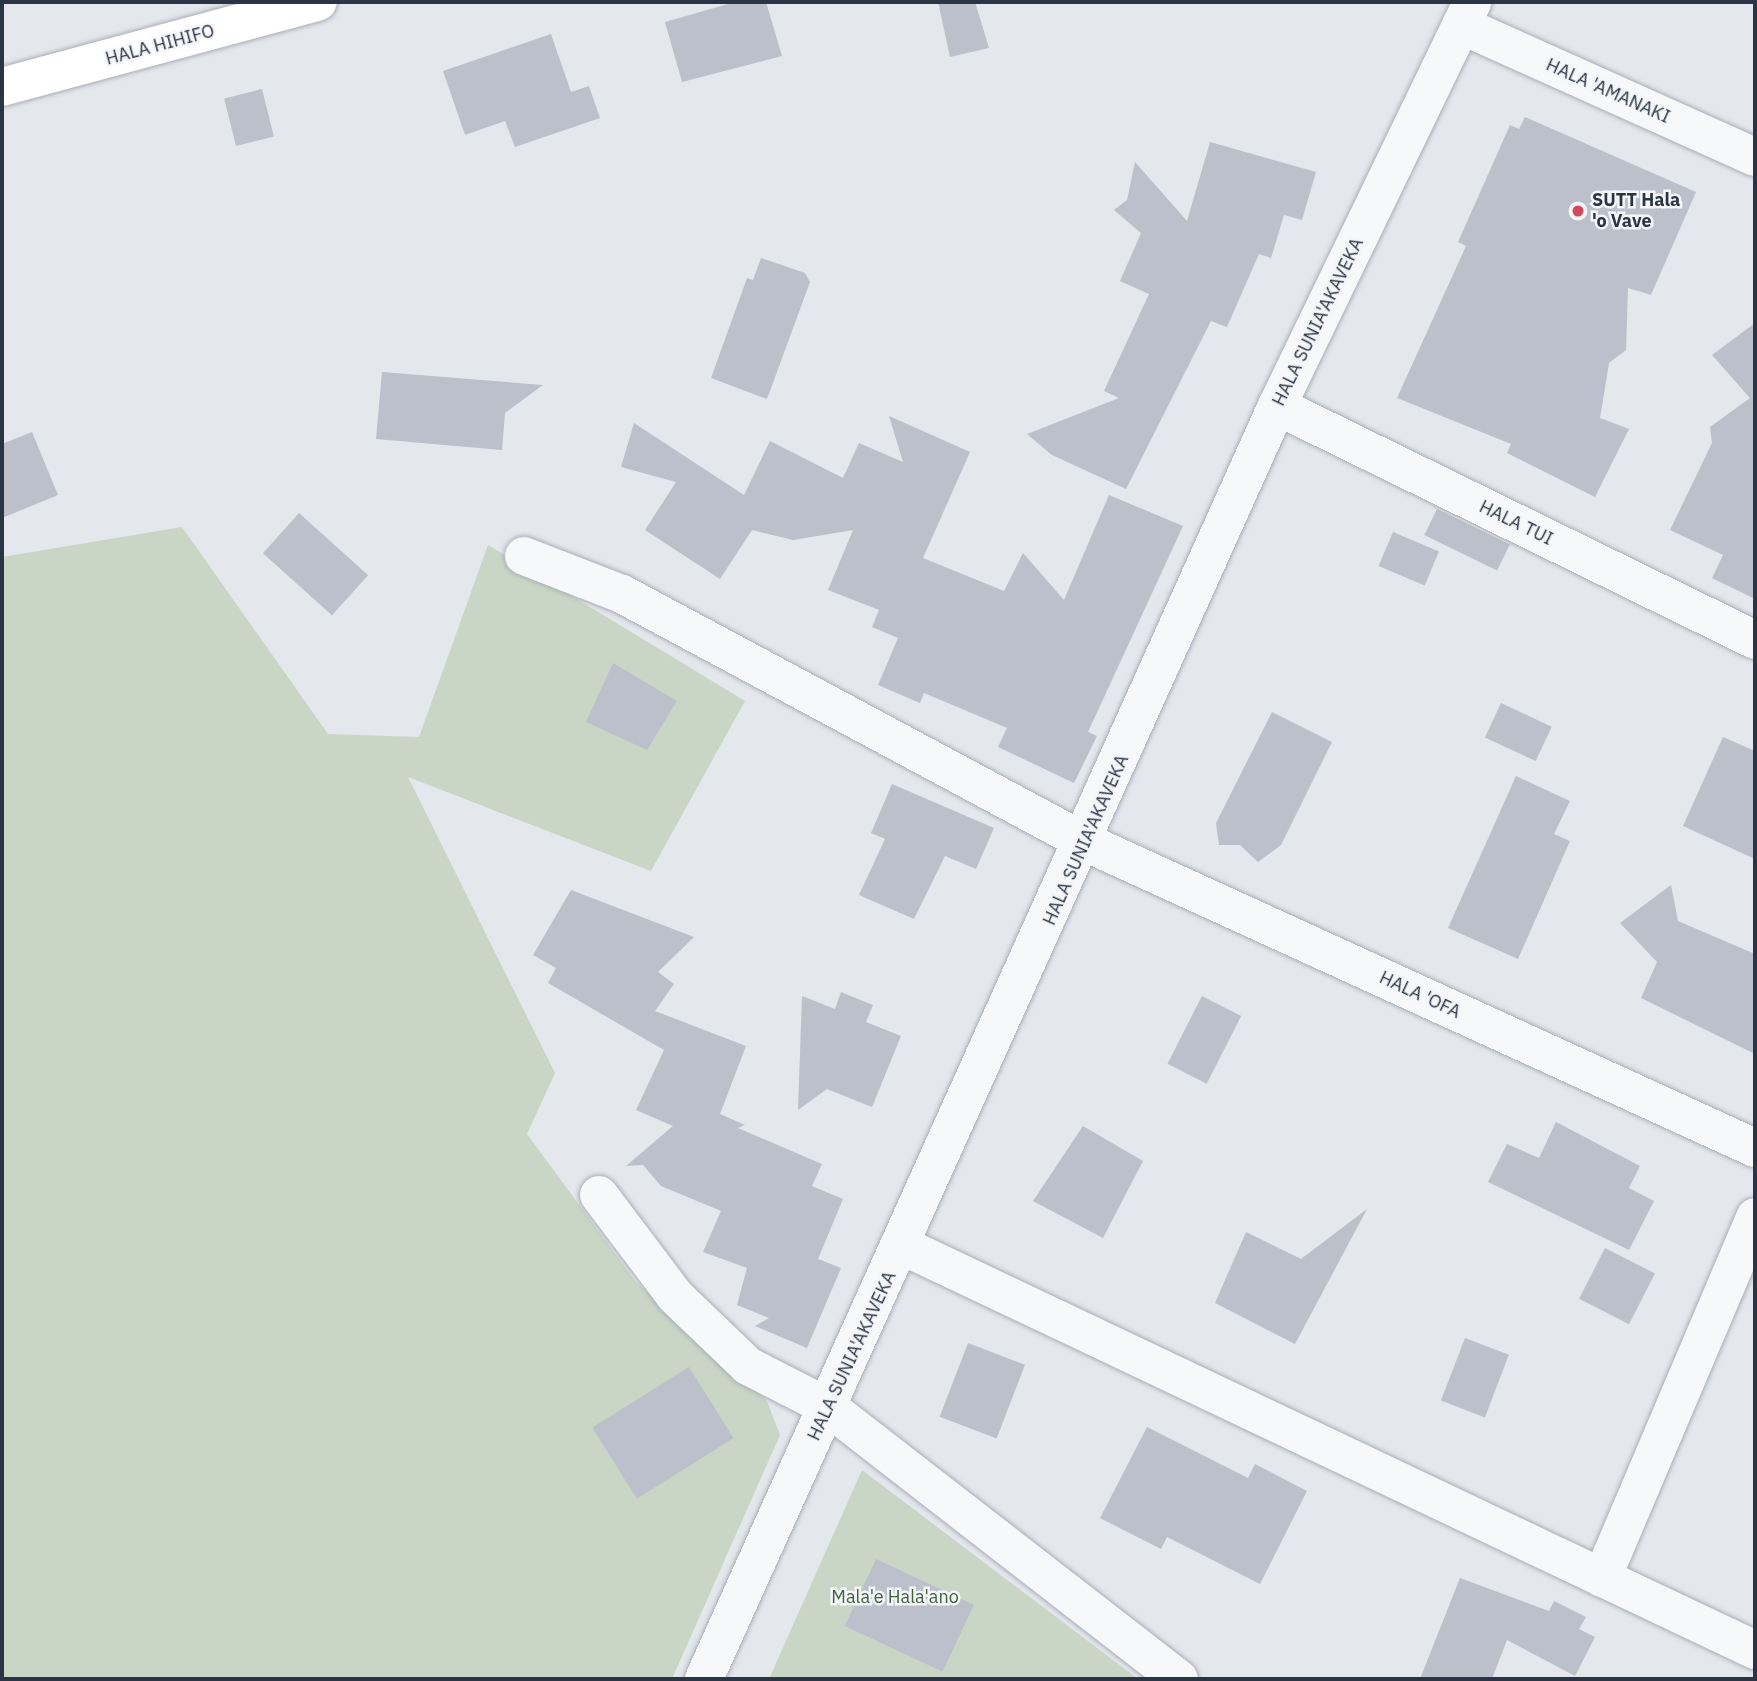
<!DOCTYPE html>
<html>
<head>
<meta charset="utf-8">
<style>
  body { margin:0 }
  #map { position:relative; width:1757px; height:1681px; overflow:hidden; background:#e4e7ec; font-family:"IBM Plex Sans",sans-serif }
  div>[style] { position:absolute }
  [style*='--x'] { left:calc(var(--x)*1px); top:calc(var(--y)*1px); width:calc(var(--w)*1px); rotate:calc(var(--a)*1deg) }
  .green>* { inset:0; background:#c9d6c5 }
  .building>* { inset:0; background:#bbc0ca; transform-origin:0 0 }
  .roads { filter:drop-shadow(0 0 2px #a9aeb7) drop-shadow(0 0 2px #a9aeb7) }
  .minor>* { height:38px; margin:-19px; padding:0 19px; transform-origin:19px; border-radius:19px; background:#f7f8fa }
  .major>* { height:38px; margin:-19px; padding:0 19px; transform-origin:19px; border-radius:19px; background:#fff }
  .dots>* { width:19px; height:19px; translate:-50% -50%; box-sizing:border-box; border:4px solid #f4f6f9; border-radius:50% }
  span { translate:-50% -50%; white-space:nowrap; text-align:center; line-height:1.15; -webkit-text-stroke:5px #f4f6f9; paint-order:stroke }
  .street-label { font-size:18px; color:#2b3445 }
  .poi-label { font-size:18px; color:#2b3445; font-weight:700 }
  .left { translate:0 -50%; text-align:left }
  .park-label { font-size:18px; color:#3f6138 }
  .frame { position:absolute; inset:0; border:4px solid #2b3445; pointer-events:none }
</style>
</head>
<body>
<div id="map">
  <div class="green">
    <i style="clip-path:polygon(182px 527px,328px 734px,419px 737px,488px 545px,745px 701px,651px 871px,408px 777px,555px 1073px,527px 1134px,636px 1282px,767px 1401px,780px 1435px,672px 1679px,2px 1679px,2px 557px)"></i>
    <i style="clip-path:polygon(862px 1470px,1138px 1679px,769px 1679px)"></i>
  </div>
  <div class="building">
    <i style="clip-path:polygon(735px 2px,766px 2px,782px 56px,682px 82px,665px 22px)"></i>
    <i style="clip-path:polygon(938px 2px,975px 2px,989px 48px,950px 57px)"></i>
    <i style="clip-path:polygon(551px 34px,571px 92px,589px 86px,600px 118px,515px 147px,505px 121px,465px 135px,443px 71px)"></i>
    <i style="left:262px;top:89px;width:49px;height:39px;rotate:76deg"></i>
    <i style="clip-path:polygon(1525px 117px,1696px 192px,1651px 295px,1628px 288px,1626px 350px,1609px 363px,1600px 418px,1629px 429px,1595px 497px,1507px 453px,1511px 444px,1397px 398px,1466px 246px,1458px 242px,1510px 125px,1519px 129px)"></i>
    <i style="clip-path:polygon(1210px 142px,1316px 172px,1302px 220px,1284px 215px,1271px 258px,1259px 254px,1227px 327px,1211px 321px,1126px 489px,1052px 455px,1027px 434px,1119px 398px,1104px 391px,1149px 294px,1120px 281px,1141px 233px,1114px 210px,1127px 200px,1135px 162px,1187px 221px)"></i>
    <i style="clip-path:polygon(761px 258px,805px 273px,810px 282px,767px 399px,711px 378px,747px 278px,753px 280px)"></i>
    <i style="clip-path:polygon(1755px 323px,1755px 599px,1712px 578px,1723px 555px,1670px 530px,1712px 443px,1710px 427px,1750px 398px,1712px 355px)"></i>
    <i style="clip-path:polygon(382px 372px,543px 385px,505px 413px,502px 450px,376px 439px)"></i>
    <i style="clip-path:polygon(889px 416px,970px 452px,923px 558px,1004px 591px,1023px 553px,1064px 600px,1109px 495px,1183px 526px,1088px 732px,1097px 736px,1074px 783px,998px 747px,1007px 728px,924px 693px,920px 703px,878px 685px,898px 638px,872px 627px,879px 610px,828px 590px,853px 530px,793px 540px,752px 530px,720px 579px,645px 530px,676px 482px,621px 467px,634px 423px,744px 495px,770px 441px,843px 478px,859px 443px,903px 462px)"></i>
    <i style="clip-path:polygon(32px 432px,58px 495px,2px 518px,2px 444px)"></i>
    <i style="left:1437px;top:509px;width:81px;height:29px;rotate:26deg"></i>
    <i style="left:299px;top:513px;width:93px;height:54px;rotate:42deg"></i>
    <i style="left:1393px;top:532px;width:50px;height:37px;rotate:23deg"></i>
    <i style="clip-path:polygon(613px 663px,677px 701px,647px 750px,586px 722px)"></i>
    <i style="left:1501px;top:703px;width:56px;height:38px;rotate:25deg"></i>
    <i style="clip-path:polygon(1272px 712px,1332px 742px,1281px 845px,1258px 862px,1240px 845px,1219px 845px,1216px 823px)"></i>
    <i style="clip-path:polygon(1723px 737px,1755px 751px,1755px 859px,1683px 826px)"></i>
    <i style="clip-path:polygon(1516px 776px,1570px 801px,1554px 834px,1570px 841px,1518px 959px,1448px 928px)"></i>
    <i style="clip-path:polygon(892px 784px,994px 828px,976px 869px,945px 856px,914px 919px,859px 895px,885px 839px,871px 833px)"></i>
    <i style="clip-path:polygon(1671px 885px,1678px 921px,1755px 954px,1755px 1054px,1641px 998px,1657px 962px,1620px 923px)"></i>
    <i style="clip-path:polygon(571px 890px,694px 937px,658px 972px,674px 984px,655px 1011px,746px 1046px,720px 1114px,745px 1125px,738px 1128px,822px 1164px,812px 1186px,843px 1199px,818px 1259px,841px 1268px,807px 1348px,755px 1326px,769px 1318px,737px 1305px,747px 1268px,703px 1252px,721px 1211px,661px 1186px,643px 1165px,626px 1166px,673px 1126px,636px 1110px,664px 1050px,548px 983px,556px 968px,533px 955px)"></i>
    <i style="clip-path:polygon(841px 992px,873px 1005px,866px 1022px,901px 1036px,872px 1107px,827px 1089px,798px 1110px,802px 996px,835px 1009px)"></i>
    <i style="left:1202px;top:996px;width:44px;height:76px;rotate:27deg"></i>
    <i style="clip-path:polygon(1556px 1122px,1640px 1166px,1629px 1188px,1654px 1201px,1629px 1250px,1488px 1182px,1507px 1144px,1539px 1158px)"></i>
    <i style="clip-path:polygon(1083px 1126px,1143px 1161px,1103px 1238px,1033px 1201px)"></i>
    <i style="clip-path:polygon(1367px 1209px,1295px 1344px,1215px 1303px,1246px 1232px,1301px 1259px)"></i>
    <i style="left:1605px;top:1248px;width:56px;height:57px;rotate:27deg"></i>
    <i style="left:1465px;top:1338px;width:47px;height:67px;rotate:21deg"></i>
    <i style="left:968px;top:1343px;width:61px;height:79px;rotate:21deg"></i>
    <i style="left:689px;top:1367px;width:84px;height:114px;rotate:58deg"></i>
    <i style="clip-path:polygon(1147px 1427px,1248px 1478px,1255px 1464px,1307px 1491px,1260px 1584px,1167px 1537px,1161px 1549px,1100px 1518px)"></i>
    <i style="left:876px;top:1559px;width:108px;height:74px;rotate:25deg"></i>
    <i style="clip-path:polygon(1460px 1578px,1549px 1611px,1554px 1601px,1586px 1617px,1579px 1629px,1595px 1637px,1575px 1676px,1507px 1640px,1492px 1679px,1420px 1679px)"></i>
  </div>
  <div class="roads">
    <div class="minor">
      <i style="--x:1461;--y:25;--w:322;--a:24.2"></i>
      <i style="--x:1277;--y:406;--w:532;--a:26.08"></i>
      <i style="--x:524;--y:556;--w:105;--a:21.2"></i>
      <i style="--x:622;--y:594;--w:525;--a:28.18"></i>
      <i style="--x:1085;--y:842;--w:737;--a:24.55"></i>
      <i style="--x:599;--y:1195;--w:126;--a:53"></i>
      <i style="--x:675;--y:1296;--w:101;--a:43.8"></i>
      <i style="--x:748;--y:1366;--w:90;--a:27.1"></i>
      <i style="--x:828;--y:1407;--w:444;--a:37.8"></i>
      <i style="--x:903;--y:1246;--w:943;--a:25.37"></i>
      <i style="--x:1602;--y:1578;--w:392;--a:-67"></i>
      <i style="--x:704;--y:1679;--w:1396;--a:-65.77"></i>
      <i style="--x:1277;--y:406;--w:449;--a:-64.2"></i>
    </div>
    <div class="major">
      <i style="--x:2;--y:87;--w:327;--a:-15.1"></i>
    </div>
  </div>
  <div class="dots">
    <i style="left:1578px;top:211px;background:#d1495b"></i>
  </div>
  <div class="street-label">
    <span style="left:160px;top:45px;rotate:-15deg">HALA HIHIFO</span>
    <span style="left:1608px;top:91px;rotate:24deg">HALA 'AMANAKI</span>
    <span style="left:1318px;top:322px;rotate:-64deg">HALA SUNIA'AKAVEKA</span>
    <span style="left:1516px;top:523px;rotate:26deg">HALA TUI</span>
    <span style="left:1086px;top:840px;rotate:-66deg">HALA SUNIA'AKAVEKA</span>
    <span style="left:1420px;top:995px;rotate:25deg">HALA 'OFA</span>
    <span style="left:852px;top:1356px;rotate:-65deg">HALA SUNIA'AKAVEKA</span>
  </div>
  <div class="poi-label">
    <span class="left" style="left:1592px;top:211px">SUTT Hala<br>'o Vave</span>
  </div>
  <div class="park-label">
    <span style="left:895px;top:1597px">Mala'e Hala'ano</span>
  </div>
  <div class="frame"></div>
</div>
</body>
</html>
